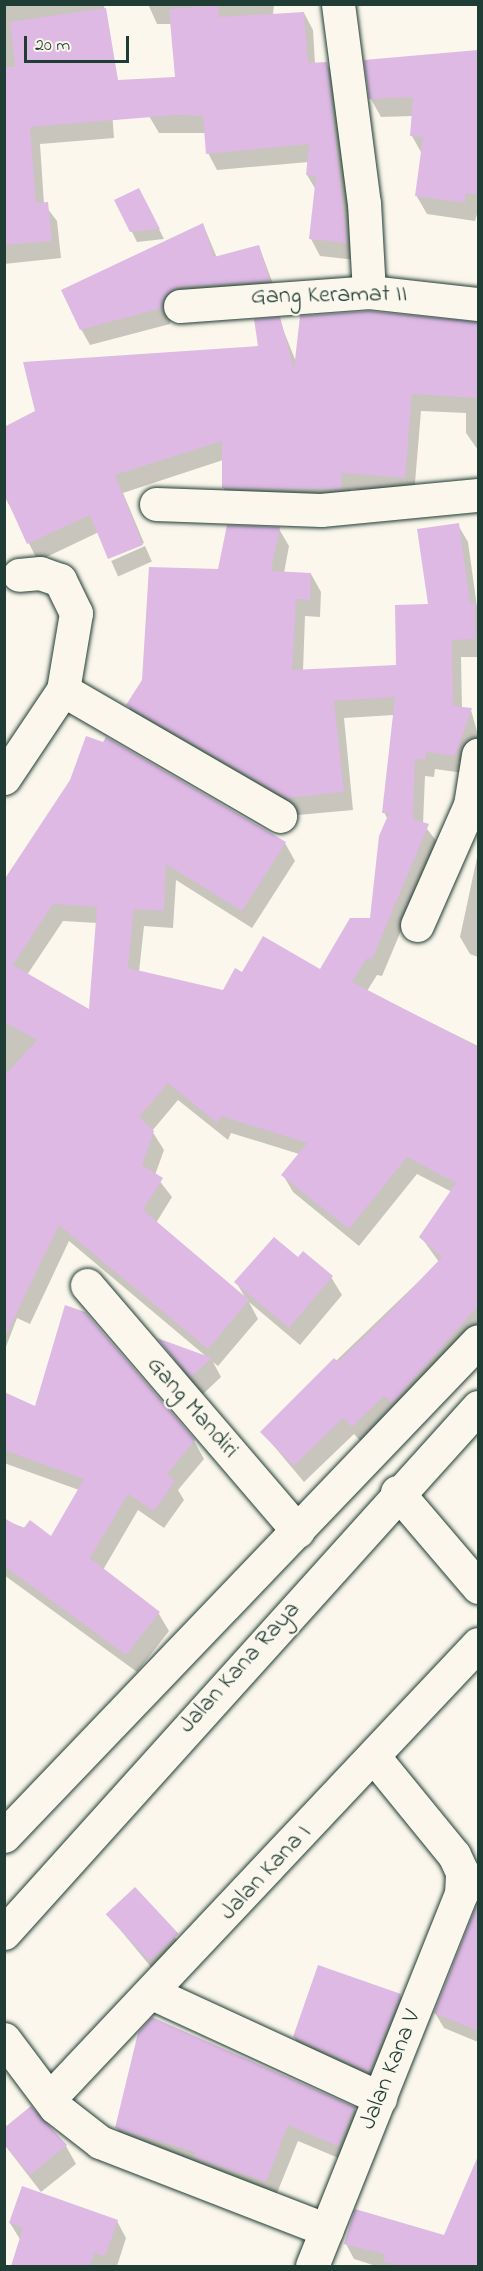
<!DOCTYPE html>
<html>
<head>
<meta charset="utf-8">
<style>
  body { margin:0 }
  #map { position:relative; width:483px; height:2271px; overflow:hidden; background:#fbf7ec; font-family:"Indie Flower",sans-serif }
  div>[style] { position:absolute }
  [style*='--x'] { left:calc(var(--x)*1px); top:calc(var(--y)*1px); width:calc(var(--w)*1px); rotate:calc(var(--a)*1deg) }
  .shadow>* { inset:0; background:#0003; transform-origin:0 0 }
  .building>* { inset:0; background:#ddb9e4; transform-origin:0 0 }
  .roads { filter:drop-shadow(0 0 2px #1f3d34) drop-shadow(0 0 2px #1f3d34) }
  .street>* { height:33px; margin:-16.5px; padding:0 16.5px; transform-origin:16.5px; border-radius:16.5px; background:#fbf7ec }
  span { translate:-50% -50%; white-space:nowrap; text-align:center; line-height:1.15; -webkit-text-stroke:4.5px #fbf7ec; paint-order:stroke }
  .street-label { font-size:24px; color:#1f3d34 }
  .frame { position:absolute; inset:0; border:6px solid #1f3d34; pointer-events:none }
  .scale { position:absolute; left:24px; top:36px; width:105px; height:27px; box-sizing:border-box; border:3px solid #1f3d34; border-top:0; padding-left:8px; font-size:18px; line-height:21px; white-space:nowrap; color:#1f3d34; -webkit-text-stroke:4px #fbf7ec; paint-order:stroke }
</style>
</head>
<body>
<div id="map">
  <div class="shadow">
    <i style="clip-path:polygon(4px 4px,104px 4px,114px 138px,40px 144px,44px 204px,57px 221px,61px 258px,4px 264px)"></i>
    <i style="clip-path:polygon(148px 4px,274px 4px,273px 15px,304px 13px,313px 30px,315px 64px,326px 63px,336px 80px,356px 260px,320px 256px,311px 239px,316px 190px,307px 175px,309px 162px,217px 170px,208px 153px,206px 133px,159px 133px,149px 116px,177px 78px,172px 24px,157px 24px)"></i>
    <i style="clip-path:polygon(478px 52px,478px 211px,475px 221px,427px 214px,416px 195px,422px 154px,412px 136px,413px 116px,381px 117px,371px 99px,366px 61px)"></i>
    <i style="clip-path:polygon(144px 199px,164px 239px,137px 242px,132px 232px)"></i>
    <i style="clip-path:polygon(203px 224px,217px 258px,259px 246px,277px 295px,172px 313px,170px 324px,90px 345px,81px 329px)"></i>
    <i style="clip-path:polygon(279px 319px,296px 362px,478px 324px,478px 450px,466px 433px,466px 413px,421px 411px,414px 495px,351px 489px,350px 506px,233px 504px,223px 487px,223px 460px,123px 493px,144px 543px,109px 557px,99px 532px,38px 561px,4px 495px,4px 428px,260px 347px)"></i>
    <i style="clip-path:polygon(evenodd,458px 525px,468px 542px,478px 614px,478px 657px,461px 657px,462px 709px,471px 710px,478px 735px,464px 773px,435px 769px,434px 777px,425px 776px,423px 824px,438px 843px,382px 976px,377px 975px,367px 991px,478px 1046px,478px 1335px,363px 1444px,354px 1434px,304px 1482px,262px 1432px,439px 1262px,421px 1237px,452px 1192px,417px 1174px,359px 1246px,293px 1192px,283px 1175px,299px 1154px,231px 1133px,228px 1140px,178px 1100px,152px 1131px,164px 1150px,155px 1175px,172px 1197px,156px 1223px,246px 1299px,236px 1282px,298px 1259px,331px 1277px,342px 1295px,300px 1345px,249px 1302px,258px 1319px,218px 1366px,213px 1362px,221px 1377px,202px 1395px,160px 1341px,208px 1358px,69px 1241px,30px 1324px,17px 1318px,4px 1352px,4px 885px,285px 843px,295px 861px,252px 928px,176px 880px,173px 928px,144px 926px,139px 972px,224px 992px,243px 974px,321px 971px,372px 920px,388px 820px,384px 812px,394px 715px,344px 718px,353px 810px,298px 815px,138px 723px,128px 705px,219px 570px,279px 529px,289px 546px,284px 573px,311px 574px,321px 592px,320px 617px,305px 616px,303px 671px,398px 667px,429px 606px,458px 525px,63px 921px,97px 923px,90px 1011px,27px 975px,63px 921px)"></i>
    <i style="left:145px;top:546px;width:17px;height:37px;rotate:66deg"></i>
    <i style="clip-path:polygon(478px 853px,478px 957px,470px 954px,460px 937px)"></i>
    <i style="clip-path:polygon(4px 1393px,36px 1408px,194px 1441px,204px 1459px,178px 1490px,184px 1500px,164px 1528px,138px 1510px,103px 1570px,159px 1614px,169px 1631px,137px 1672px,4px 1575px,4px 1520px,51px 1538px,79px 1490px,4px 1463px)"></i>
    <i style="clip-path:polygon(107px 1914px,175px 1937px,186px 1956px,161px 1979px)"></i>
    <i style="clip-path:polygon(466px 1935px,478px 1940px,478px 2042px,444px 2028px,435px 2013px)"></i>
    <i style="clip-path:polygon(400px 1995px,414px 2019px,383px 2096px,308px 2061px,294px 2037px)"></i>
    <i style="clip-path:polygon(153px 2019px,354px 2108px,364px 2125px,348px 2162px,298px 2141px,275px 2198px,127px 2145px,117px 2128px)"></i>
    <i style="clip-path:polygon(4px 2144px,66px 2146px,76px 2164px,41px 2192px)"></i>
    <i style="clip-path:polygon(478px 2159px,478px 2266px,376px 2266px,354px 2259px,346px 2244px,445px 2236px)"></i>
    <i style="clip-path:polygon(117px 2221px,126px 2238px,117px 2266px,12px 2266px,21px 2241px,10px 2223px)"></i>
  </div>
  <div class="building">
    <i style="clip-path:polygon(218px 5px,219px 17px,304px 12px,308px 63px,327px 62px,347px 243px,309px 239px,316px 176px,306px 175px,309px 144px,206px 154px,203px 116px,176px 115px,30px 127px,36px 203px,48px 202px,52px 241px,4px 245px,4px 67px,15px 67px,10px 22px,106px 8px,118px 80px,175px 77px,169px 9px)"></i>
    <i style="clip-path:polygon(478px 50px,478px 195px,466px 193px,465px 203px,415px 196px,423px 137px,410px 136px,413px 97px,369px 99px,364px 60px)"></i>
    <i style="clip-path:polygon(139px 188px,160px 229px,130px 232px,114px 200px)"></i>
    <i style="clip-path:polygon(203px 223px,214px 257px,259px 245px,270px 281px,178px 287px,163px 297px,162px 308px,80px 330px,61px 290px)"></i>
    <i style="clip-path:polygon(369px 311px,478px 322px,478px 398px,412px 394px,405px 478px,342px 473px,341px 489px,222px 488px,222px 441px,115px 475px,143px 545px,108px 559px,90px 515px,27px 544px,4px 493px,4px 427px,35px 411px,23px 362px,258px 346px,254px 319px,280px 317px,294px 369px,300px 316px)"></i>
    <i style="clip-path:polygon(evenodd,459px 523px,470px 603px,475px 603px,475px 639px,452px 640px,453px 706px,472px 708px,455px 756px,426px 752px,425px 760px,415px 759px,413px 819px,429px 824px,372px 959px,367px 958px,352px 982px,478px 1047px,478px 1306px,392px 1403px,384px 1396px,352px 1427px,343px 1418px,294px 1466px,260px 1432px,334px 1358px,338px 1362px,382px 1320px,442px 1257px,419px 1237px,456px 1183px,407px 1157px,349px 1229px,281px 1175px,307px 1143px,221px 1116px,217px 1123px,168px 1083px,139px 1117px,154px 1131px,142px 1165px,163px 1178px,143px 1210px,249px 1300px,208px 1349px,59px 1225px,4px 1339px,4px 1076px,37px 1040px,4px 1022px,4px 880px,70px 780px,86px 736px,103px 742px,106px 737px,286px 842px,242px 911px,166px 864px,164px 911px,134px 909px,128px 968px,223px 990px,235px 968px,242px 972px,263px 936px,320px 969px,350px 918px,370px 918px,379px 836px,389px 813px,382px 813px,395px 697px,334px 701px,344px 792px,287px 798px,126px 705px,142px 680px,149px 567px,218px 569px,227px 525px,280px 527px,271px 571px,311px 573px,310px 600px,296px 599px,292px 670px,396px 665px,395px 605px,428px 604px,417px 529px,459px 523px,53px 904px,97px 907px,89px 1009px,13px 965px,53px 904px)"></i>
    <i style="clip-path:polygon(274px 1237px,298px 1257px,303px 1251px,333px 1276px,289px 1328px,234px 1282px)"></i>
    <i style="clip-path:polygon(65px 1305px,85px 1312px,195px 1440px,167px 1474px,175px 1481px,154px 1511px,128px 1494px,90px 1558px,160px 1612px,126px 1655px,4px 1566px,4px 1518px,23px 1529px,30px 1520px,51px 1536px,84px 1479px,4px 1450px,4px 1392px,35px 1406px)"></i>
    <i style="clip-path:polygon(157px 1338px,212px 1358px,191px 1377px)"></i>
    <i style="left:135px;top:1887px;width:64px;height:40px;rotate:47deg"></i>
    <i style="clip-path:polygon(478px 1901px,478px 2031px,434px 2013px)"></i>
    <i style="clip-path:polygon(318px 1965px,401px 1994px,369px 2072px,293px 2037px)"></i>
    <i style="clip-path:polygon(152px 2017px,355px 2107px,338px 2146px,288px 2125px,266px 2182px,194px 2157px,195px 2152px,115px 2128px,138px 2033px)"></i>
    <i style="clip-path:polygon(31px 2106px,67px 2145px,30px 2175px,4px 2144px,4px 2128px)"></i>
    <i style="clip-path:polygon(478px 2156px,478px 2266px,403px 2266px,383px 2262px,385px 2254px,344px 2244px,355px 2209px,444px 2235px)"></i>
    <i style="clip-path:polygon(22px 2186px,118px 2220px,105px 2256px,94px 2253px,90px 2266px,11px 2266px,23px 2228px,9px 2223px)"></i>
  </div>
  <div class="roads">
    <div class="street">
      <i style="--x:338;--y:4;--w:201;--a:82.6"></i>
      <i style="--x:364;--y:203;--w:89;--a:86.8"></i>
      <i style="--x:180;--y:306;--w:190;--a:-4.2"></i>
      <i style="--x:369;--y:292;--w:110;--a:6.3"></i>
      <i style="--x:156;--y:504;--w:165;--a:2.1"></i>
      <i style="--x:321;--y:510;--w:158;--a:-5.5"></i>
      <i style="--x:63;--y:690;--w:251;--a:30.1"></i>
      <i style="--x:4;--y:778;--w:106;--a:-56.2"></i>
      <i style="--x:63;--y:690;--w:78;--a:-80.4"></i>
      <i style="--x:76;--y:613;--w:37;--a:-116"></i>
      <i style="--x:60;--y:580;--w:21;--a:-161"></i>
      <i style="--x:40;--y:573;--w:21;--a:175"></i>
      <i style="--x:417;--y:925;--w:131;--a:-66.2"></i>
      <i style="--x:470;--y:805;--w:51;--a:-80.9"></i>
      <i style="--x:87;--y:1285;--w:324;--a:49.4"></i>
      <i style="--x:397;--y:1492;--w:125;--a:49.5"></i>
      <i style="--x:4;--y:1836;--w:685;--a:-46.24"></i>
      <i style="--x:4;--y:1933;--w:708;--a:-47.98"></i>
      <i style="--x:154;--y:1994;--w:249;--a:24.7"></i>
      <i style="--x:4;--y:2039;--w:85;--a:53.1"></i>
      <i style="--x:55;--y:2107;--w:57;--a:37.9"></i>
      <i style="--x:100;--y:2142;--w:243;--a:21.2"></i>
      <i style="--x:50;--y:2098;--w:624;--a:-46.69"></i>
      <i style="--x:312;--y:2266;--w:401;--a:-68.2"></i>
      <i style="--x:461;--y:1894;--w:22;--a:-87"></i>
      <i style="--x:462;--y:1872;--w:19;--a:-115"></i>
      <i style="--x:454;--y:1855;--w:127;--a:-129.2"></i>
    </div>
  </div>
  <div class="street-label">
    <span style="left:329px;top:296px;rotate:-1deg">Gang Keramat II</span>
    <span style="left:192px;top:1408px;rotate:49deg">Gang Mandiri</span>
    <span style="left:240px;top:1668px;rotate:-48deg">Jalan Kana Raya</span>
    <span style="left:266px;top:1873px;rotate:-47deg">Jalan Kana I</span>
    <span style="left:391px;top:2070px;rotate:-68deg">Jalan Kana V</span>
  </div>
  <div class="frame"></div>
  <div class="scale">20 m</div>
</div>
</body>
</html>
